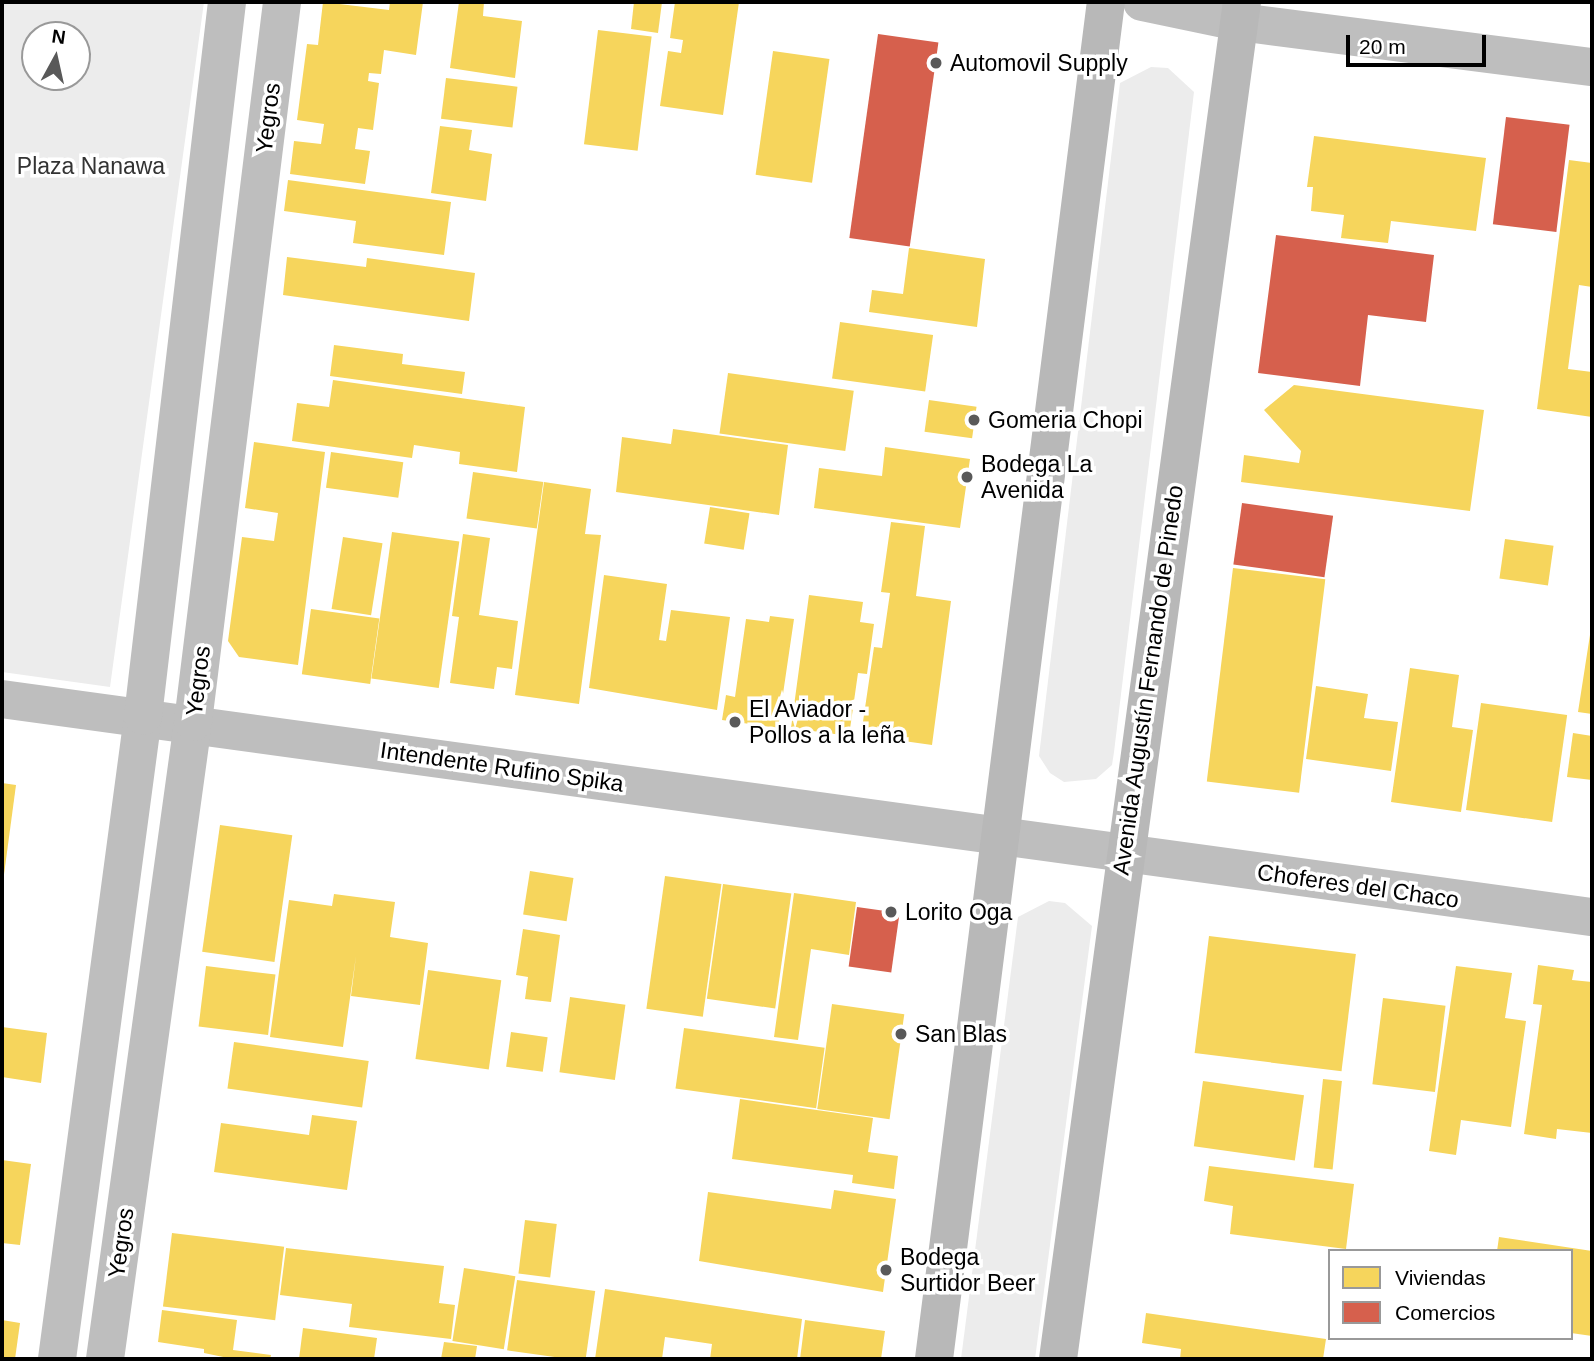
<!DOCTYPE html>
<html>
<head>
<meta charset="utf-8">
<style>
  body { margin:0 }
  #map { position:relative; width:1594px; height:1361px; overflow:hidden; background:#fff; font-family:Arial,sans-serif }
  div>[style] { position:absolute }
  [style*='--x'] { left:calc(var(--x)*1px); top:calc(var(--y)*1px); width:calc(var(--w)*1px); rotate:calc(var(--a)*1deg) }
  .green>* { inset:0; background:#ececec }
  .homes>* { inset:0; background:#f6d55c; transform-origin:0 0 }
  .shops>* { inset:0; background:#d6604d; transform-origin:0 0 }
  .street>* { height:38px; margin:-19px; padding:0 19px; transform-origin:19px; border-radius:19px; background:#bebebe }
  .secondary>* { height:38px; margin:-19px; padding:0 19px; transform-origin:19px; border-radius:19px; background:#b8b8b8 }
  .dots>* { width:19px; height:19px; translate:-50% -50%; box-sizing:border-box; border:4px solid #fff; border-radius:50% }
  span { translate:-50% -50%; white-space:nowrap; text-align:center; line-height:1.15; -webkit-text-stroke:7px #fff; paint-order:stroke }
  .poi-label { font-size:23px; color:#000 }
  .left { translate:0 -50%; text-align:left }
  .street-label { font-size:23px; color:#000 }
  .park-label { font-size:23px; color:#333 }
  .frame { position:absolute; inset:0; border:4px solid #000; pointer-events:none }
  .legend { position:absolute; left:1328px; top:1249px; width:245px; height:91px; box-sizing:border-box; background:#fff; border:2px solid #999; margin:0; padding:9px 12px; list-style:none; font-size:21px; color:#000 }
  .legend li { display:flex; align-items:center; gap:14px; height:35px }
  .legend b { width:35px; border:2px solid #999 }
  .north { position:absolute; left:21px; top:21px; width:70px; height:70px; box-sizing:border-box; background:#fff; border:2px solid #999; border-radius:50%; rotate:8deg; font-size:19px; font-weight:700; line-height:28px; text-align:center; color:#000 }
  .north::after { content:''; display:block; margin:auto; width:24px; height:32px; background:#595959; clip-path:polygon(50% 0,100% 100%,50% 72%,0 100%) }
  .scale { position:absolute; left:1346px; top:35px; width:140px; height:32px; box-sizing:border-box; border:4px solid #000; border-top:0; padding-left:9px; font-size:21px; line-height:24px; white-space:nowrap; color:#000; -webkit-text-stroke:5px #fff; paint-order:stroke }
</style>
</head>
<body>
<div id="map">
  <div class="green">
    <i style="clip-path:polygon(evenodd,2px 2px,204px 2px,110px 687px,2px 672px,2px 2px,35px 35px,77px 35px,77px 77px,35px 77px,35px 35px)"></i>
    <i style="clip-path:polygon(1151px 67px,1168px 68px,1194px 92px,1114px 752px,1112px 765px,1096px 779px,1064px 782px,1050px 773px,1039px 756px,1120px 83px)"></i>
    <i style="clip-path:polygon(1049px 901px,1065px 903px,1092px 926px,1035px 1359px,961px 1359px,1018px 917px)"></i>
  </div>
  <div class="homes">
    <i style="clip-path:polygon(323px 2px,389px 10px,390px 2px,423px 2px,416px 55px,384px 50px,381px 74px,369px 73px,368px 81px,379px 83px,373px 130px,358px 128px,355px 149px,370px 151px,365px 184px,290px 174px,294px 141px,321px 144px,324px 124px,297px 120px,307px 44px,318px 45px)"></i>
    <i style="clip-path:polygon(459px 2px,484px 2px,483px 16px,522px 21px,515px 78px,450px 68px)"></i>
    <i style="clip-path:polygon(634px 2px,662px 2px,658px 33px,631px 29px)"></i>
    <i style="clip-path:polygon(675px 2px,739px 2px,723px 115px,660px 106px,668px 51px,681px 53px,683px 40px,670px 38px)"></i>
    <i style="left:598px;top:30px;width:54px;height:115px;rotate:7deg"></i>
    <i style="left:773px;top:51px;width:57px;height:125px;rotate:8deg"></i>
    <i style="left:446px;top:78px;width:72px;height:41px;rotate:7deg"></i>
    <i style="clip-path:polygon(440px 126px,472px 130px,469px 150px,492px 154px,486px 201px,431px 193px)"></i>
    <i style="clip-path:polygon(1314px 136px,1486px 158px,1476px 231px,1391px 221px,1388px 243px,1341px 238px,1344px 215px,1311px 211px,1313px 187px,1307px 187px)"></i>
    <i style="clip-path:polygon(1569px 160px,1592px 163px,1592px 287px,1579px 285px,1568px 369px,1592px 372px,1592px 417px,1537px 409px)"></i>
    <i style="clip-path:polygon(288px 180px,451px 202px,444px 255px,353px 243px,356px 221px,284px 211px)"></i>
    <i style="clip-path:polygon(909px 248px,985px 259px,977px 327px,869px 312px,872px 290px,903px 294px)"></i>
    <i style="clip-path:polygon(287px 257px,366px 267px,367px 258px,475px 273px,469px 321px,283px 295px)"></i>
    <i style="left:840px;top:322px;width:94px;height:57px;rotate:8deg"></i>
    <i style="clip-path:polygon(334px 345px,403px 354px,402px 364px,465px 372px,462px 394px,330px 376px)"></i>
    <i style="left:728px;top:373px;width:127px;height:61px;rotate:8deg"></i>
    <i style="clip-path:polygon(333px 380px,525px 407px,517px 472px,459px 464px,460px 452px,414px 445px,412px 458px,292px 441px,297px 403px,329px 407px)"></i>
    <i style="clip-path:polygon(1294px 385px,1484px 410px,1470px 511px,1241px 482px,1244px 455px,1299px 463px,1301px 451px,1264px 410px)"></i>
    <i style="left:929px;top:400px;width:48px;height:32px;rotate:8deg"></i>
    <i style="clip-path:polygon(673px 429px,788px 445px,779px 515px,616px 492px,622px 437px,671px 444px)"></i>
    <i style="clip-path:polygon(254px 442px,325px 452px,298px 665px,239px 657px,228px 641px,242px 537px,274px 541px,278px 513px,245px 508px)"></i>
    <i style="clip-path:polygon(885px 447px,970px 459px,960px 528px,814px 508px,819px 468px,882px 476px)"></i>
    <i style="left:331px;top:452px;width:73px;height:36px;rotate:8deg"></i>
    <i style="left:473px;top:472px;width:71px;height:47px;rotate:8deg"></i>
    <i style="clip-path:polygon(544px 482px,591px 489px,585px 534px,601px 535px,579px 704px,515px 695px)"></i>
    <i style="left:710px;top:507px;width:40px;height:37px;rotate:9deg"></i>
    <i style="clip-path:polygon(891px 522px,925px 526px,916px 596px,951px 601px,932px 745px,861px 735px,874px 647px,882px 648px,890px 593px,881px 592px)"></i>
    <i style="left:392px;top:532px;width:68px;height:148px;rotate:8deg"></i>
    <i style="clip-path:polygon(463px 534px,490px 538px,479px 615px,518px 621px,512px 669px,497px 667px,494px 689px,450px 683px,459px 617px,452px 616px)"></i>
    <i style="left:343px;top:537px;width:40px;height:73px;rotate:9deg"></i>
    <i style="left:1505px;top:539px;width:49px;height:40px;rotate:8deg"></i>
    <i style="left:1233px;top:568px;width:93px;height:215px;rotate:7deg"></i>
    <i style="clip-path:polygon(604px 575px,667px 584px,659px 640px,666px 641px,671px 610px,730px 617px,717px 710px,589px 688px)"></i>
    <i style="clip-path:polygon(809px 595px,863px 602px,860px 622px,874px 624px,867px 674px,858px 673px,849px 736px,791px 728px)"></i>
    <i style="left:311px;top:609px;width:69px;height:66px;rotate:8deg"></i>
    <i style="clip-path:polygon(770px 616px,794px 619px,778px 728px,722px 720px,726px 695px,735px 697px,746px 619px,769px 622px)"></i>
    <i style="clip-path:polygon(1592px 622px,1592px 714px,1578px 712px)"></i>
    <i style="clip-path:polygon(1410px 668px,1459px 675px,1452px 727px,1473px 730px,1461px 812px,1391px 802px)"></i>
    <i style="clip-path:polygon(1316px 686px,1368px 694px,1364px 718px,1398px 722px,1391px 771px,1306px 759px)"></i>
    <i style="left:1481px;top:703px;width:87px;height:108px;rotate:8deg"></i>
    <i style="clip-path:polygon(1573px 733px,1592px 736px,1592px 780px,1567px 777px)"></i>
    <i style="clip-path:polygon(2px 783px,16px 785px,3px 882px,2px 881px)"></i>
    <i style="left:220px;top:825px;width:73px;height:128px;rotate:8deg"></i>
    <i style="left:530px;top:871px;width:44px;height:44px;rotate:9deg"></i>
    <i style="left:665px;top:876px;width:57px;height:134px;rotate:8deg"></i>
    <i style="left:723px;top:884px;width:69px;height:116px;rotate:8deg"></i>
    <i style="clip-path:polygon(794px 893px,856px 902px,849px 955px,811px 949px,798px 1040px,774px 1037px)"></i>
    <i style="clip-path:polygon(334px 894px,395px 902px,390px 937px,428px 943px,420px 1005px,351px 996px,356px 956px,343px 1047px,270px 1037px,289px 900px,332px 906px)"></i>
    <i style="clip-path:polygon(523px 929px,560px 935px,551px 1002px,525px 999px,528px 977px,516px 975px)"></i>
    <i style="left:1209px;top:936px;width:148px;height:118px;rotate:7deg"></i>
    <i style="clip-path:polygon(1538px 965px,1574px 970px,1572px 980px,1592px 982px,1592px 1133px,1557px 1129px,1556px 1139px,1524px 1134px,1542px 1005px,1533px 1004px)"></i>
    <i style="left:206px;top:966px;width:70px;height:61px;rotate:7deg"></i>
    <i style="clip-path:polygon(1456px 966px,1512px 973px,1505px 1018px,1526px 1021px,1511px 1127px,1461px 1120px,1456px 1155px,1429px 1151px)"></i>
    <i style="left:428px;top:970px;width:74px;height:90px;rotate:8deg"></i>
    <i style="left:570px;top:997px;width:56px;height:76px;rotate:8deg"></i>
    <i style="left:1383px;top:998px;width:63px;height:87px;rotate:7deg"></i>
    <i style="left:832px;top:1004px;width:73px;height:106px;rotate:8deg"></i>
    <i style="clip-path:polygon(2px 1027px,47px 1033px,41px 1083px,2px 1077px)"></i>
    <i style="left:684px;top:1028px;width:142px;height:61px;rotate:8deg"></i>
    <i style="left:511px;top:1032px;width:37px;height:35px;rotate:8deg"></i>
    <i style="left:234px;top:1042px;width:136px;height:47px;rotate:8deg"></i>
    <i style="left:1323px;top:1079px;width:19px;height:89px;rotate:6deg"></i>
    <i style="left:1203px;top:1081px;width:102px;height:66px;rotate:8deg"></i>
    <i style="clip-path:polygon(740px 1099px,873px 1118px,868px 1152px,898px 1156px,894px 1189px,852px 1183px,853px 1175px,732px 1159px)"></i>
    <i style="clip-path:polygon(312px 1115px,357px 1121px,347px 1190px,214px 1172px,221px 1123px,309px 1135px)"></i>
    <i style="clip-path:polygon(2px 1160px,31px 1164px,20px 1245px,2px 1243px)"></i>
    <i style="clip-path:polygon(1209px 1166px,1354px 1184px,1346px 1249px,1230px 1234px,1233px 1206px,1204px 1201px)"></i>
    <i style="clip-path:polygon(834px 1190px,896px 1199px,883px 1292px,699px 1261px,708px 1192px,831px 1209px)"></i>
    <i style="left:525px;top:1220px;width:32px;height:54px;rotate:7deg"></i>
    <i style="left:172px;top:1233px;width:113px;height:74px;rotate:7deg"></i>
    <i style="clip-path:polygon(1499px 1237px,1592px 1251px,1592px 1336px,1571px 1333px,1571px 1251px,1497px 1251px)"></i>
    <i style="clip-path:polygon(286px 1248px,444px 1266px,439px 1303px,455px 1305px,451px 1339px,349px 1327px,352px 1304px,280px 1295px)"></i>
    <i style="left:464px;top:1268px;width:52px;height:74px;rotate:9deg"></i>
    <i style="left:517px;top:1280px;width:79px;height:71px;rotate:8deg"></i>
    <i style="clip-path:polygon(605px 1289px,802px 1319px,797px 1359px,710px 1359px,712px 1344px,665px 1337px,662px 1359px,595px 1359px)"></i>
    <i style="clip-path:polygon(162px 1310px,237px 1320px,233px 1350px,271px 1355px,270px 1359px,233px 1359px,204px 1353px,204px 1349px,158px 1342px)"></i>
    <i style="clip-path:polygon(1146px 1313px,1326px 1339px,1323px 1359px,1180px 1359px,1181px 1349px,1142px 1343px)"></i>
    <i style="clip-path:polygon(2px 1320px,20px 1323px,15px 1359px,2px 1359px)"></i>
    <i style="clip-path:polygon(805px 1320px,885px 1331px,881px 1359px,800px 1359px)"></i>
    <i style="clip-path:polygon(303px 1328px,377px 1338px,374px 1359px,299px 1359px)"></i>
    <i style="clip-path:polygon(444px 1342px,477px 1346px,475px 1359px,441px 1359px)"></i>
  </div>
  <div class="shops">
    <i style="left:878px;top:34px;width:61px;height:206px;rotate:8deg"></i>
    <i style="left:1506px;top:117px;width:64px;height:108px;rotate:7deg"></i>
    <i style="clip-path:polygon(1276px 235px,1434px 255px,1426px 322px,1368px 315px,1360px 386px,1258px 373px)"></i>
    <i style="left:1242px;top:503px;width:92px;height:62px;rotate:8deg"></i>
    <i style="left:857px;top:907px;width:43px;height:60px;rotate:8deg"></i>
  </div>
  <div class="street">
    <i style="--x:1142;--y:2;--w:99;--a:11.7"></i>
    <i style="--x:1239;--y:22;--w:356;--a:7.3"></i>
    <i style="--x:2;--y:699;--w:1605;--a:7.81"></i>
    <i style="--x:57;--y:1359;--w:649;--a:-82.38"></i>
    <i style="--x:143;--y:716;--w:719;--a:-83.29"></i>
    <i style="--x:105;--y:1359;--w:643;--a:-82.13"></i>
    <i style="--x:193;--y:722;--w:725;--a:-82.95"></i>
  </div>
  <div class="secondary">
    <i style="--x:934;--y:1359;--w:1368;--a:-82.78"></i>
    <i style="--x:1058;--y:1359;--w:1369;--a:-82.28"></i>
  </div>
  <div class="dots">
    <i style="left:936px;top:63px;background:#595959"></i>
    <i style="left:974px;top:420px;background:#595959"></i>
    <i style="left:967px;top:477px;background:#595959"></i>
    <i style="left:735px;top:722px;background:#595959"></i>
    <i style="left:891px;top:912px;background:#595959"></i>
    <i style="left:901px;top:1034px;background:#595959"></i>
    <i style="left:886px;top:1270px;background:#595959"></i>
  </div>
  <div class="poi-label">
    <span class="left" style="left:950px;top:63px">Automovil Supply</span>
    <span class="left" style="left:988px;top:420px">Gomeria Chopi</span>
    <span class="left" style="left:981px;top:477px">Bodega La<br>Avenida</span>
    <span class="left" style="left:749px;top:722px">El Aviador -<br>Pollos a la leña</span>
    <span class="left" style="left:905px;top:912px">Lorito Oga</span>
    <span class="left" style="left:915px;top:1034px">San Blas</span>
    <span class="left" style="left:900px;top:1270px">Bodega<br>Surtidor Beer</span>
  </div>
  <div class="street-label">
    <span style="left:268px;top:118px;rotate:-83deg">Yegros</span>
    <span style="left:1148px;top:680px;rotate:-82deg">Avenida Augustín Fernando de Pinedo</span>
    <span style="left:198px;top:681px;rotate:-83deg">Yegros</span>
    <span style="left:502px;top:767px;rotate:8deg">Intendente Rufino Spika</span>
    <span style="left:1358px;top:886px;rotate:8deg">Choferes del Chaco</span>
    <span style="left:121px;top:1243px;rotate:-82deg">Yegros</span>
  </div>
  <div class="park-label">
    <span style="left:91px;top:166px">Plaza Nanawa</span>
  </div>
  <div class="frame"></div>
  <ul class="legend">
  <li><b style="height:19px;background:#f6d55c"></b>Viviendas</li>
  <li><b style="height:19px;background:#d6604d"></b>Comercios</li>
  </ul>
  <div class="north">N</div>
  <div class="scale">20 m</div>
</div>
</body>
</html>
